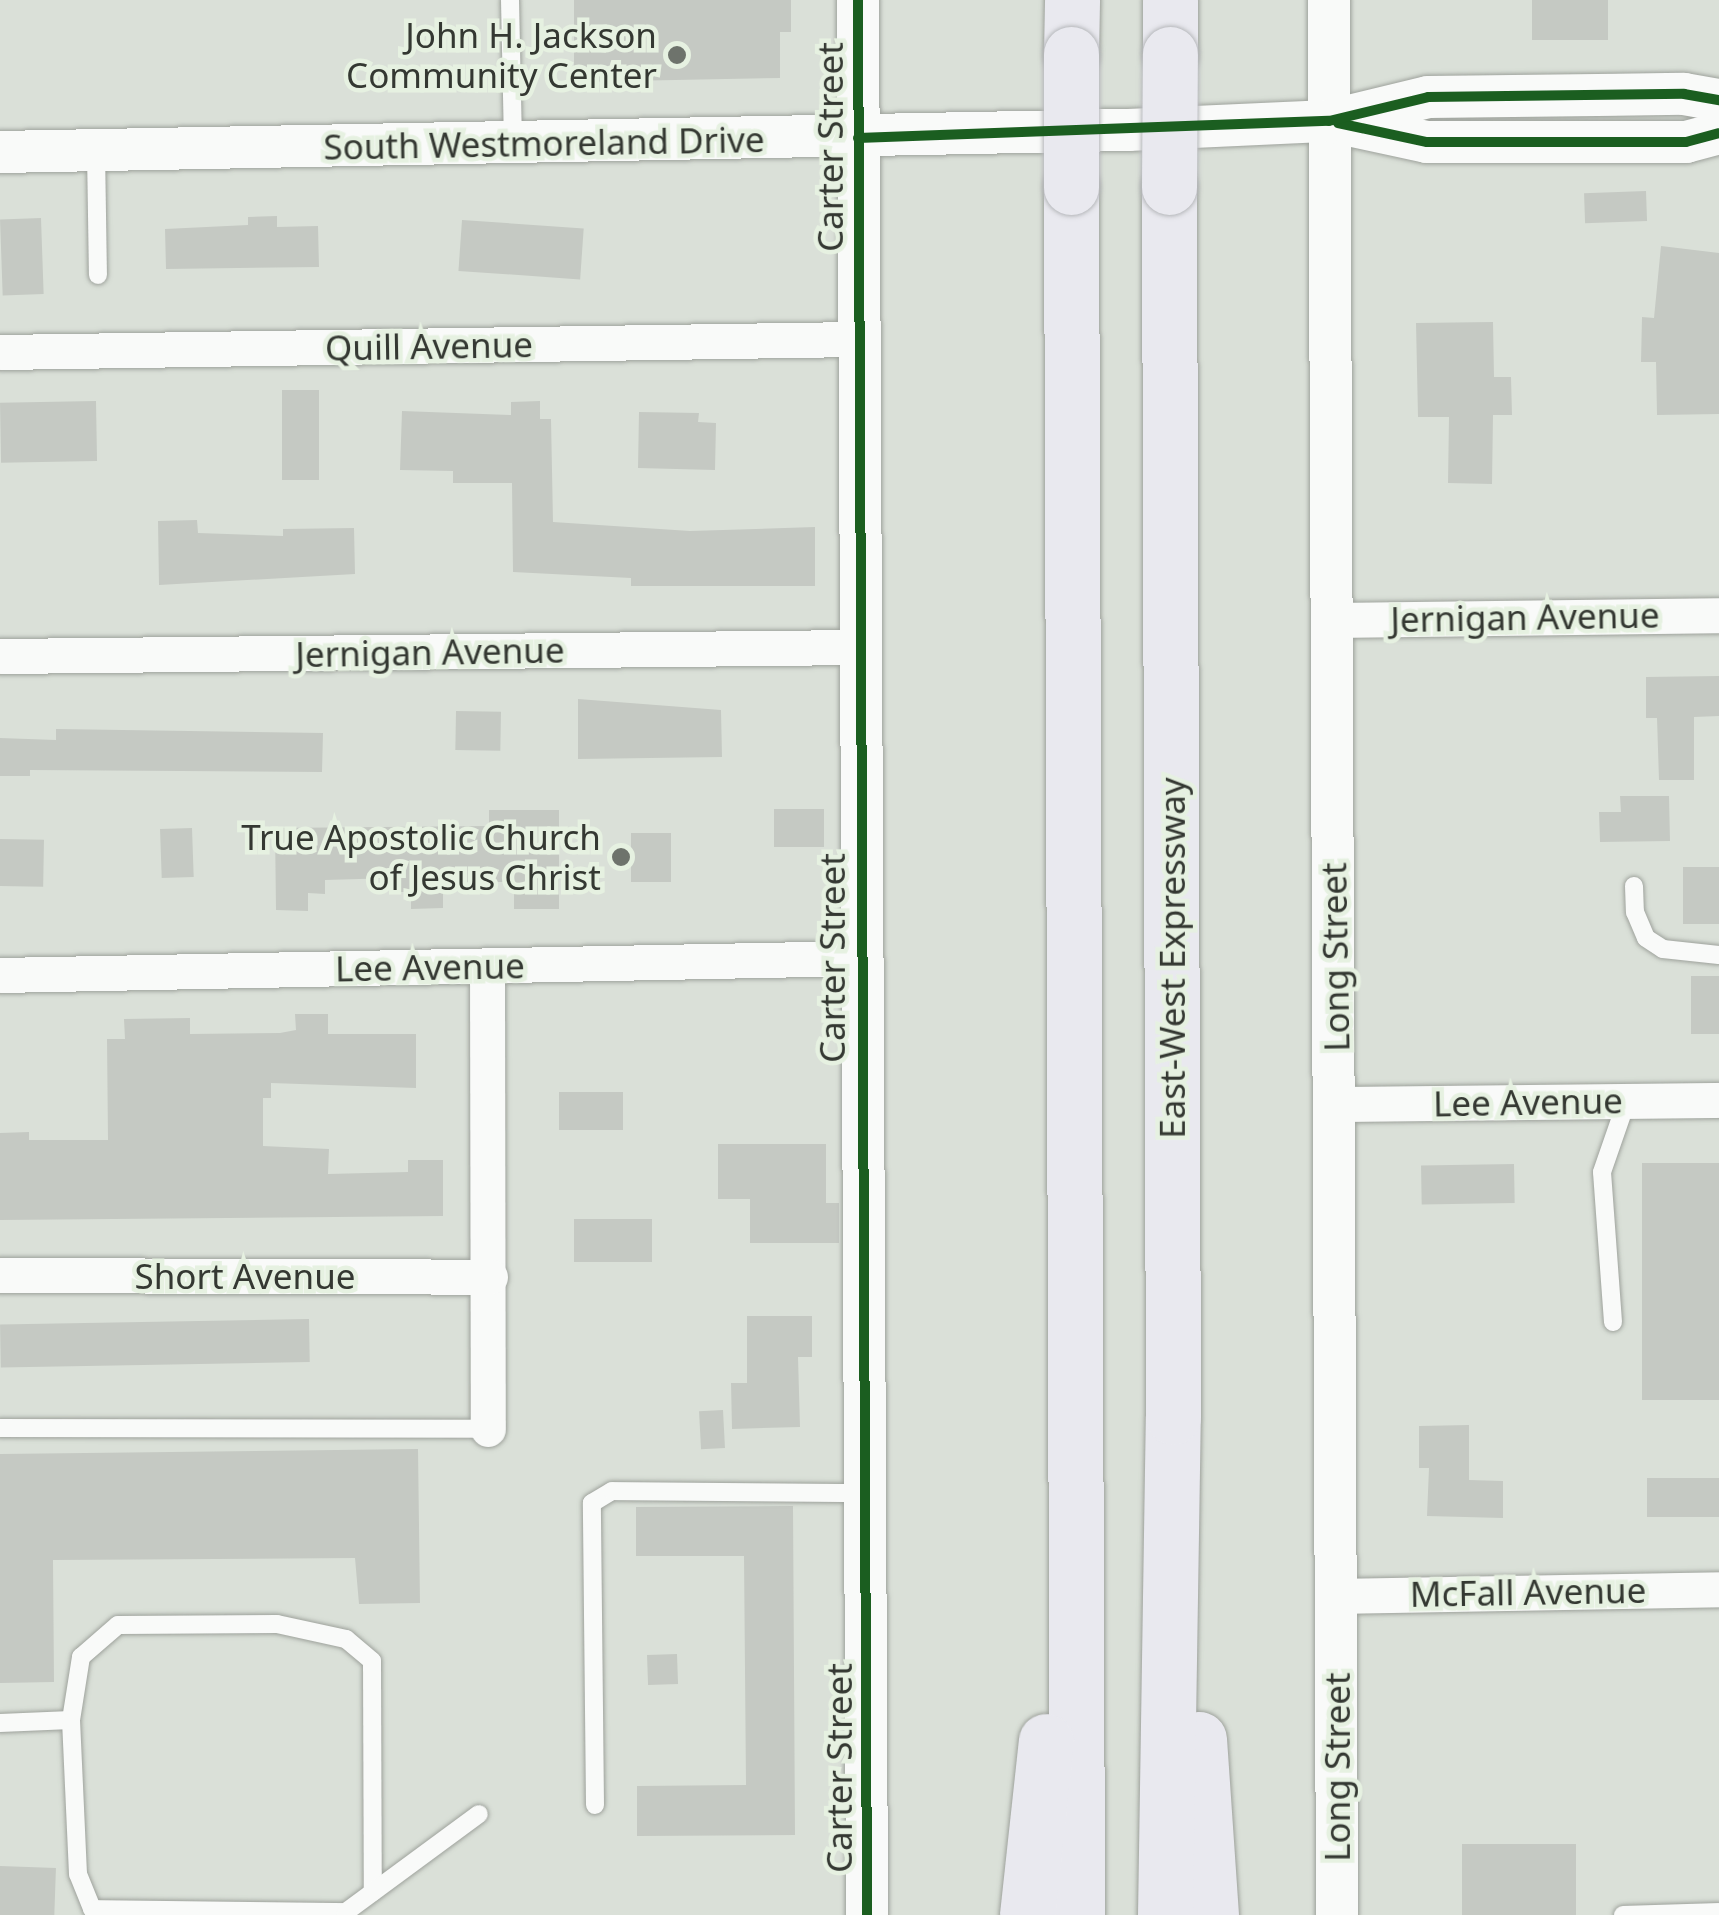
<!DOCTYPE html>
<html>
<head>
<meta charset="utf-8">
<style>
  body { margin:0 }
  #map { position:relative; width:1719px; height:1915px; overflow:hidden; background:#dae0d8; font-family:"Noto Sans",sans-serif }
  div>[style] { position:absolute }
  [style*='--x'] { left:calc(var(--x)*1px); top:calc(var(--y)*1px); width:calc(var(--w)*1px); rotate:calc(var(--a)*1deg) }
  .building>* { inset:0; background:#c5c9c3; transform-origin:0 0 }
  .roads { filter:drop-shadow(0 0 2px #9ea29c) drop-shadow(0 0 2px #9ea29c) }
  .service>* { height:18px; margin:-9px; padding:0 9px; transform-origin:9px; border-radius:9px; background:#f9faf9 }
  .minor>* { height:35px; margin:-17.5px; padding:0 17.5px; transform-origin:17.5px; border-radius:17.5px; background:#f9faf9 }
  .tertiary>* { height:42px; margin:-21px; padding:0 21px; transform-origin:21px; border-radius:21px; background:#f9faf9 }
  .motorway>* { height:55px; margin:-27.5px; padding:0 27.5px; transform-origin:27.5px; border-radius:27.5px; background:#e9e9ef }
  .bridges { filter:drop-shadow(0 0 2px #b6b8bb) drop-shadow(0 0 2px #b6b8bb) }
  .motorway-bridge>* { height:55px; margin:-27.5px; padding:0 27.5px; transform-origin:27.5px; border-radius:27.5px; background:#e9e9ef }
  .cycleway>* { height:10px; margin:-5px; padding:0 5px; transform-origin:5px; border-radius:5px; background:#1b5e20 }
  .dots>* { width:28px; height:28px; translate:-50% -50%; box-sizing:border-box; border:5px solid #e6f1e1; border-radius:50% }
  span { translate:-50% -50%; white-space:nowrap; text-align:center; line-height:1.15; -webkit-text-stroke:9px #e6f1e1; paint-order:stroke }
  .poi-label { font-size:35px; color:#343832 }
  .right { translate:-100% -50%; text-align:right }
  .street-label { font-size:35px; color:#343832 }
</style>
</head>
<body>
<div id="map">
  <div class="building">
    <i style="clip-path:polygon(574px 0,791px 0,791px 32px,780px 32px,780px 78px,574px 82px)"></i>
    <i style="left:1532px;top:0;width:76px;height:40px"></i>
    <i style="left:1646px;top:191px;width:30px;height:62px;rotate:88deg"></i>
    <i style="clip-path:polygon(277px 216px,277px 227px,318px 226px,319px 267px,166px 269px,165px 229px,248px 225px,248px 217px)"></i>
    <i style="left:41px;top:218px;width:76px;height:41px;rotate:88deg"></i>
    <i style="left:462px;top:220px;width:122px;height:51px;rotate:4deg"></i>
    <i style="clip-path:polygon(1661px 246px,1719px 253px,1719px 414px,1657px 415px,1656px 362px,1641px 362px,1642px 317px,1654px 318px)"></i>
    <i style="clip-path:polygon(1493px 322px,1494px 377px,1511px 377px,1512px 415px,1493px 415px,1492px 484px,1448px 483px,1449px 417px,1418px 417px,1416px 323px)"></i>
    <i style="left:282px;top:390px;width:37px;height:90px"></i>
    <i style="left:96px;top:401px;width:60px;height:96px;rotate:89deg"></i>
    <i style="clip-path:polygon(540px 401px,540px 419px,551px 419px,553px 522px,690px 531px,815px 527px,815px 586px,631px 586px,631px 578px,513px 572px,512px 483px,453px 483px,453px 471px,400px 470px,402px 411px,511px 415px,511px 402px)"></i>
    <i style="clip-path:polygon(639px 412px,699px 413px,698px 422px,716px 423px,715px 470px,638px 468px)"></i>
    <i style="clip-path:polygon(197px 520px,198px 533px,283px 536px,283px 529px,354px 528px,355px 574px,159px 585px,158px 521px)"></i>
    <i style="clip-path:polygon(1719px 676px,1719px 716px,1694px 717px,1694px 780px,1659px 780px,1657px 718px,1646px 718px,1646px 677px)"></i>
    <i style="clip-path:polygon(578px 699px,721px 710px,722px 757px,578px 759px)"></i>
    <i style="left:456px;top:711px;width:45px;height:39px;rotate:1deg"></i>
    <i style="clip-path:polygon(56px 729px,323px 733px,322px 772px,30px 770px,30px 776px,0 776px,0 738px,56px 740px)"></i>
    <i style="clip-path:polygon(1620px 796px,1669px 796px,1670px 841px,1600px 842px,1599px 812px,1621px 812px)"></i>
    <i style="left:774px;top:809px;width:50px;height:38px"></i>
    <i style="clip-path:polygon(489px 810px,559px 810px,559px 909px,514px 909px,514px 882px,443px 882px,443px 908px,411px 909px,411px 892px,395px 892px,394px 878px,325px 880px,325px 894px,308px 893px,308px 911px,276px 910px,275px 828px,489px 826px)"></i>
    <i style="left:192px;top:828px;width:49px;height:32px;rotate:88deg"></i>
    <i style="left:631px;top:833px;width:40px;height:49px"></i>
    <i style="left:0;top:839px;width:44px;height:47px;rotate:1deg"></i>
    <i style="left:1719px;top:867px;width:57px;height:36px;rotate:90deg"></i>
    <i style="left:1719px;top:976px;width:58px;height:28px;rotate:90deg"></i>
    <i style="clip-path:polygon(295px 1014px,328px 1014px,328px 1034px,416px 1034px,416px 1088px,271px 1083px,271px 1098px,263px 1098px,263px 1146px,329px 1149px,328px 1174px,408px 1172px,408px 1160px,443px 1160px,443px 1216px,0 1220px,0 1133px,29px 1132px,29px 1140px,108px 1140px,107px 1039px,125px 1039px,124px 1019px,190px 1018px,190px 1034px,280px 1033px,296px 1030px)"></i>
    <i style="left:623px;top:1092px;width:38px;height:64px;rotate:90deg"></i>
    <i style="clip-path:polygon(718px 1144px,826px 1144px,826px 1203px,839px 1203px,839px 1243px,750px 1243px,750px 1199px,718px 1199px)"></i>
    <i style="left:1719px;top:1163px;width:237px;height:77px;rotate:90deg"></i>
    <i style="left:1514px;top:1164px;width:39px;height:93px;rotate:89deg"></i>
    <i style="left:574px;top:1219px;width:78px;height:43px"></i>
    <i style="clip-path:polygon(747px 1316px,812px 1316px,812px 1357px,798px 1357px,800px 1427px,732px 1429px,731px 1383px,747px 1383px)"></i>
    <i style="left:309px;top:1319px;width:43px;height:309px;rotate:89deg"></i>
    <i style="left:723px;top:1410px;width:38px;height:24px;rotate:87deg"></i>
    <i style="clip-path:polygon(1469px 1425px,1469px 1480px,1503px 1481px,1503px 1518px,1427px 1516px,1429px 1468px,1419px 1468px,1419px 1426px)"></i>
    <i style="clip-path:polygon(418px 1449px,420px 1603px,359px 1604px,355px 1558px,53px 1560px,54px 1682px,0 1683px,0 1454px)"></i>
    <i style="left:1719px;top:1478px;width:39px;height:72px;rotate:90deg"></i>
    <i style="clip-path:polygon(793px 1506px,795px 1835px,637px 1836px,637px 1786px,746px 1785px,744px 1556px,636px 1556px,636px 1507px)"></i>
    <i style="left:677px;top:1654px;width:30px;height:30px;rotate:88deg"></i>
    <i style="left:1462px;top:1844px;width:114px;height:71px"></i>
    <i style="left:0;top:1866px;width:56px;height:49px;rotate:2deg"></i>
  </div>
  <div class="roads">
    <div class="service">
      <i style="--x:510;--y:0;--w:144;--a:88.8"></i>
      <i style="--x:96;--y:151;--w:124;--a:89.1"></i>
      <i style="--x:1634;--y:886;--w:26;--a:88"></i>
      <i style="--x:1635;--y:912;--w:28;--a:67"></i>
      <i style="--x:1646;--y:938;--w:20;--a:33"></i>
      <i style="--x:1663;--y:949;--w:56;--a:6.1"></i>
      <i style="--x:1613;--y:1322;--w:150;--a:-94.2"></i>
      <i style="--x:1602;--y:1172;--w:76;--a:-70.9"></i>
      <i style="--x:0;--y:1428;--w:488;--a:0.1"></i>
      <i style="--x:71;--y:1720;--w:64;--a:-81"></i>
      <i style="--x:81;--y:1657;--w:49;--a:-40.9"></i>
      <i style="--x:118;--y:1625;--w:159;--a:-0.4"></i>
      <i style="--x:277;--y:1624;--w:71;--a:12.3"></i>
      <i style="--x:346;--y:1639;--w:34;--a:40"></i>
      <i style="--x:372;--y:1661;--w:231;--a:89.8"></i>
      <i style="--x:0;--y:1723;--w:71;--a:-2.4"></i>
      <i style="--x:71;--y:1720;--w:154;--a:87.4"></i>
      <i style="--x:78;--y:1874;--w:38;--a:68"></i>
      <i style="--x:92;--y:1909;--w:254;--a:0.7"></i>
      <i style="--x:346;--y:1912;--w:165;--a:-36.4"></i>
      <i style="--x:595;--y:1805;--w:302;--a:-90.6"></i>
      <i style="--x:592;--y:1503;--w:23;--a:-31"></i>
      <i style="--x:612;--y:1491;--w:251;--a:0.5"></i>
      <i style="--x:1623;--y:1915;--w:96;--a:-1.8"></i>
    </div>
    <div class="minor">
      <i style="--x:0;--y:352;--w:857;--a:-0.87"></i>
      <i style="--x:1330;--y:620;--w:389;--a:-0.7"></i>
      <i style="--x:0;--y:656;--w:859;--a:-0.6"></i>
      <i style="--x:487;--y:966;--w:463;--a:89.9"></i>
      <i style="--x:0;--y:975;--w:859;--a:-1.13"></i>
      <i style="--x:1337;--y:1104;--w:382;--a:-0.6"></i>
      <i style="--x:0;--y:1275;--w:490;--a:0.2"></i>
      <i style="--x:1337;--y:1596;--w:382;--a:-1"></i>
    </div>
    <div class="tertiary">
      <i style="--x:858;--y:0;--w:1915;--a:89.73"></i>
      <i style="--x:1329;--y:0;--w:1915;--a:89.76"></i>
      <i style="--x:1339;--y:123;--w:90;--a:12.2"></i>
      <i style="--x:1427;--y:142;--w:259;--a:0"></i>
      <i style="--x:1686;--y:142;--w:34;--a:-15"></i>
      <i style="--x:0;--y:152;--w:1128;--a:-1.12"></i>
      <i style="--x:1128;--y:130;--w:201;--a:-2.6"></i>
      <i style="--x:1329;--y:121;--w:102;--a:-13.6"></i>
      <i style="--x:1428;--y:97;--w:256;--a:-0.7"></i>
      <i style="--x:1684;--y:94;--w:36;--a:10"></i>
    </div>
    <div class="motorway">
      <i style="--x:1071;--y:54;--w:54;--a:-88.9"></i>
      <i style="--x:1170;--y:54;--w:54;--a:-90"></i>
      <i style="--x:1071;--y:187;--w:1728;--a:89.8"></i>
      <i style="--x:1199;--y:1739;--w:176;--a:86.1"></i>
      <i style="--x:1027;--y:1915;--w:175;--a:-83.8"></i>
      <i style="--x:1165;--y:1915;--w:498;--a:-89.1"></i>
      <i style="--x:1173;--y:1417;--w:1230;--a:-90.19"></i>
    </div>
  </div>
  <div class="bridges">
    <div class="motorway-bridge">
      <i style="--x:1071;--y:54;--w:133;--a:90"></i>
      <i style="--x:1169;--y:187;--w:133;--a:-89.6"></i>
    </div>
  </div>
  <div class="cycleway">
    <i style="--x:858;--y:0;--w:1915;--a:89.73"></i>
    <i style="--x:1338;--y:123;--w:91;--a:12.1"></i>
    <i style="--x:1427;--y:142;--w:259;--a:0"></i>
    <i style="--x:1686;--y:142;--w:34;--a:-15"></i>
    <i style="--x:858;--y:138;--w:471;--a:-2.1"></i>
    <i style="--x:1329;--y:121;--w:102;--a:-13.6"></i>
    <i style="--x:1428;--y:97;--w:256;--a:-0.7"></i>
    <i style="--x:1684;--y:94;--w:36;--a:10"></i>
  </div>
  <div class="dots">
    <i style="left:677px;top:55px;background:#6e736c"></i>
    <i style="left:621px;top:857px;background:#6e736c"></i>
  </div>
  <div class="poi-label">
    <span class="right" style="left:657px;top:55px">John H. Jackson<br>Community Center</span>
    <span class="right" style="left:601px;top:857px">True Apostolic Church<br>of Jesus Christ</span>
  </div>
  <div class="street-label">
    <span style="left:544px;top:143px;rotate:-1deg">South Westmoreland Drive</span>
    <span style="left:830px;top:147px;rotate:-90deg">Carter Street</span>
    <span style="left:429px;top:346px;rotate:-1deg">Quill Avenue</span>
    <span style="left:1525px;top:617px;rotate:-1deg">Jernigan Avenue</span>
    <span style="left:430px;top:652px;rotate:-1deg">Jernigan Avenue</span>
    <span style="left:1335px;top:957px;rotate:-91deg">Long Street</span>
    <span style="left:832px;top:958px;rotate:-90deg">Carter Street</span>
    <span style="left:1172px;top:958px;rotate:-90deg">East-West Expressway</span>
    <span style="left:430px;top:967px;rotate:-1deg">Lee Avenue</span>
    <span style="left:1528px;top:1102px;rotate:-1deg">Lee Avenue</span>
    <span style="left:245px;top:1276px">Short Avenue</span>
    <span style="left:1528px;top:1592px;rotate:-1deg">McFall Avenue</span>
    <span style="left:1337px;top:1767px;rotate:-90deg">Long Street</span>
    <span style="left:839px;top:1768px;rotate:-90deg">Carter Street</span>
  </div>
</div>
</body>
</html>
